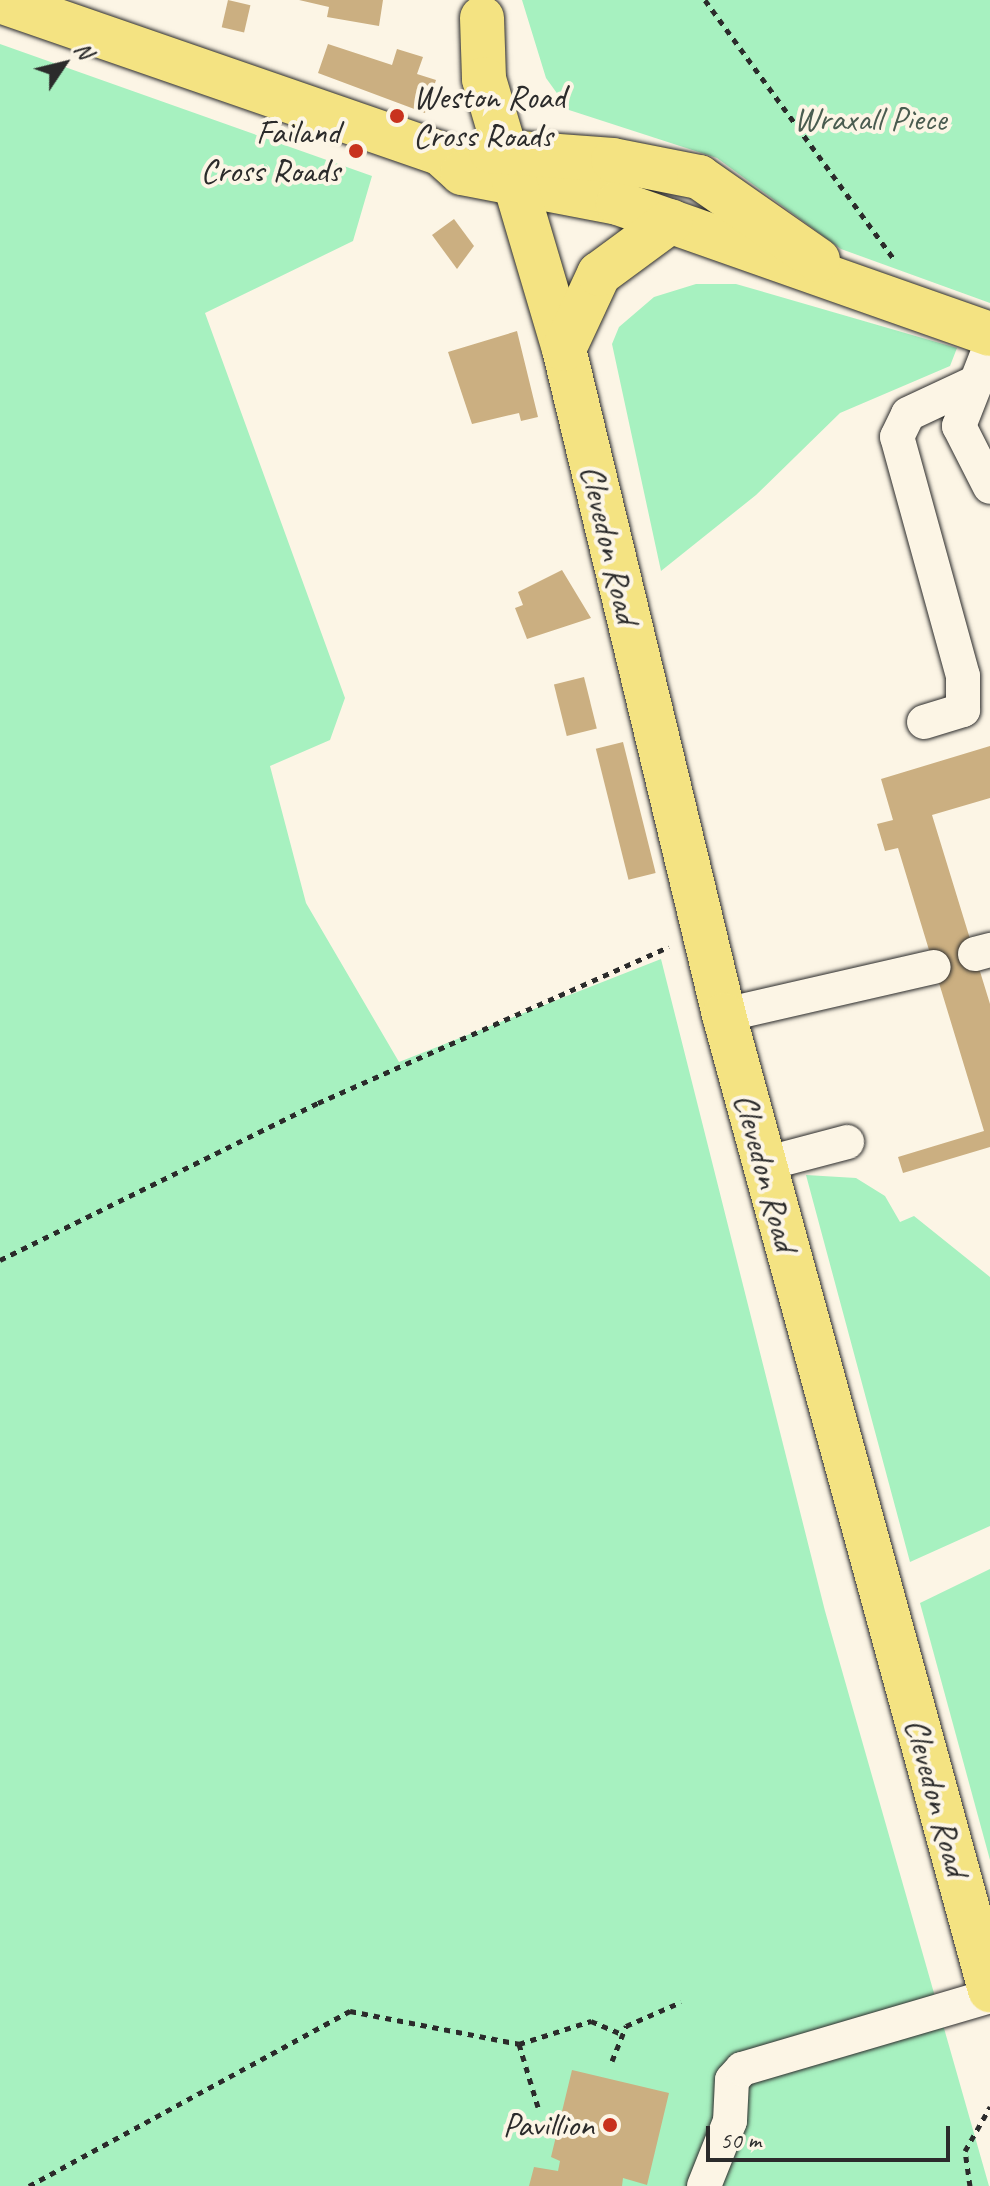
<!DOCTYPE html>
<html>
<head>
<meta charset="utf-8">
<style>
  body { margin:0 }
  #map { position:relative; width:990px; height:2186px; overflow:hidden; background:#fcf5e5; font-family:Caveat,sans-serif }
  div>[style] { position:absolute }
  [style*='--x'] { left:calc(var(--x)*1px); top:calc(var(--y)*1px); width:calc(var(--w)*1px); rotate:calc(var(--a)*1deg) }
  .green>* { inset:0; background:#a7f1c0 }
  .building>* { inset:0; background:#cbaf81; transform-origin:0 0 }
  .path>* { height:5px; margin-top:-2.5px; transform-origin:0; background:repeating-linear-gradient(90deg,#2b2b2b 0 6px,transparent 0 12px) }
  .roads { filter:drop-shadow(0 0 2px #2b2b2b) drop-shadow(0 0 2px #2b2b2b) }
  .minor>* { height:34px; margin:-17px; padding:0 17px; transform-origin:17px; border-radius:17px; background:#fcf5e5 }
  .major>* { height:44px; margin:-22px; padding:0 22px; transform-origin:22px; border-radius:22px; background:#f4e382 }
  .dots>* { width:22px; height:22px; translate:-50% -50%; box-sizing:border-box; border:4px solid #fcf5e5; border-radius:50% }
  span { translate:-50% -50%; white-space:nowrap; text-align:center; line-height:1.15; -webkit-text-stroke:8px #fcf5e5; paint-order:stroke }
  .poi-label { font-size:34px; color:#2b2b2b }
  .left { translate:0 -50%; text-align:left }
  .right { translate:-100% -50%; text-align:right }
  .park-label { font-size:34px; color:#4a5c50 }
  .street-label { font-size:34px; color:#2b2b2b }
  .north { position:absolute; left:24px; top:24px; width:80px; height:80px; -webkit-text-stroke:6px #fcf5e5; paint-order:stroke; rotate:55deg; font-size:22px; font-weight:700; line-height:32px; text-align:center; color:#2b2b2b }
  .north::after { content:''; display:block; margin:auto; width:28px; height:36px; background:#2b2b2b; clip-path:polygon(50% 0,100% 100%,50% 72%,0 100%) }
  .scale { position:absolute; left:706px; top:2126px; width:244px; height:36px; box-sizing:border-box; border:4px solid #2b2b2b; border-top:0; padding-left:10px; font-size:24px; line-height:28px; white-space:nowrap; color:#2b2b2b; -webkit-text-stroke:6px #fcf5e5; paint-order:stroke }
</style>
</head>
<body>
<div id="map">
  <div class="green">
    <i style="clip-path:polygon(522px 0,990px 0,990px 303px,841px 249px,717px 158px,569px 110px,546px 78px)"></i>
    <i style="clip-path:polygon(0 44px,372px 176px,353px 241px,205px 313px,345px 698px,330px 740px,270px 766px,306px 903px,399px 1062px,661px 959px,825px 1611px,989px 2186px,0 2186px)"></i>
    <i style="clip-path:polygon(696px 284px,736px 284px,957px 348px,950px 366px,840px 413px,756px 495px,661px 571px,612px 344px,619px 327px,654px 297px)"></i>
    <i style="clip-path:polygon(806px 1175px,856px 1178px,885px 1196px,900px 1222px,914px 1216px,990px 1277px,990px 1526px,910px 1562px)"></i>
    <i style="clip-path:polygon(990px 1569px,990px 1860px,920px 1603px)"></i>
  </div>
  <div class="building">
    <i style="left:228px;top:0;width:23px;height:28px;rotate:13deg"></i>
    <i style="clip-path:polygon(299px 0,383px 0,379px 26px,327px 17px,329px 7px)"></i>
    <i style="clip-path:polygon(328px 44px,392px 65px,397px 49px,423px 57px,417px 74px,436px 80px,425px 113px,318px 73px)"></i>
    <i style="clip-path:polygon(454px 219px,474px 246px,457px 269px,432px 235px)"></i>
    <i style="clip-path:polygon(517px 331px,538px 417px,521px 421px,519px 413px,472px 424px,448px 352px)"></i>
    <i style="clip-path:polygon(562px 570px,591px 618px,527px 639px,515px 608px,523px 605px,518px 592px)"></i>
    <i style="left:584px;top:677px;width:53px;height:31px;rotate:76deg"></i>
    <i style="left:623px;top:742px;width:135px;height:28px;rotate:76deg"></i>
    <i style="clip-path:polygon(990px 746px,990px 798px,932px 815px,990px 1004px,990px 1147px,903px 1173px,898px 1157px,984px 1131px,898px 848px,885px 851px,877px 824px,893px 820px,881px 779px)"></i>
    <i style="clip-path:polygon(572px 2070px,669px 2093px,647px 2185px,623px 2178px,622px 2186px,529px 2186px,534px 2167px,558px 2171px,560px 2161px,551px 2157px)"></i>
  </div>
  <div class="path">
    <i style="--x:705;--y:0;--w:319;--a:53.9"></i>
    <i style="--x:0;--y:1260;--w:355;--a:-26.3"></i>
    <i style="--x:318;--y:1103;--w:384;--a:-24"></i>
    <i style="--x:612;--y:2061;--w:38;--a:-68"></i>
    <i style="--x:626;--y:2026;--w:60;--a:-23.6"></i>
    <i style="--x:538;--y:2107;--w:66;--a:-106.8"></i>
    <i style="--x:519;--y:2044;--w:76;--a:-17.7"></i>
    <i style="--x:591;--y:2021;--w:33;--a:23"></i>
    <i style="--x:29;--y:2186;--w:366;--a:-28.6"></i>
    <i style="--x:350;--y:2011;--w:172;--a:11"></i>
    <i style="--x:970;--y:2186;--w:35;--a:-98"></i>
    <i style="--x:965;--y:2151;--w:51;--a:-60.4"></i>
  </div>
  <div class="roads">
    <div class="minor">
      <i style="--x:990;--y:347;--w:85;--a:111.4"></i>
      <i style="--x:959;--y:426;--w:68;--a:63.1"></i>
      <i style="--x:924;--y:722;--w:41;--a:-17.1"></i>
      <i style="--x:963;--y:710;--w:34;--a:-90"></i>
      <i style="--x:963;--y:676;--w:248;--a:-105.4"></i>
      <i style="--x:897;--y:437;--w:25;--a:-64"></i>
      <i style="--x:908;--y:414;--w:71;--a:-25.1"></i>
      <i style="--x:975;--y:954;--w:16;--a:-15"></i>
      <i style="--x:724;--y:1015;--w:215;--a:-12.9"></i>
      <i style="--x:764;--y:1164;--w:86;--a:-14.8"></i>
      <i style="--x:704;--y:2186;--w:70;--a:-68.2"></i>
      <i style="--x:730;--y:2121;--w:41;--a:-87.2"></i>
      <i style="--x:732;--y:2080;--w:15;--a:-48"></i>
      <i style="--x:742;--y:2069;--w:259;--a:-16.4"></i>
    </div>
    <div class="major">
      <i style="--x:0;--y:1;--w:467;--a:19.1"></i>
      <i style="--x:441;--y:154;--w:28;--a:42"></i>
      <i style="--x:462;--y:173;--w:159;--a:10.9"></i>
      <i style="--x:618;--y:203;--w:394;--a:19.4"></i>
      <i style="--x:482;--y:18;--w:61;--a:88.1"></i>
      <i style="--x:484;--y:79;--w:282;--a:73.5"></i>
      <i style="--x:564;--y:349;--w:685;--a:76.49"></i>
      <i style="--x:724;--y:1015;--w:1011;--a:74.74"></i>
      <i style="--x:491;--y:151;--w:122;--a:4.2"></i>
      <i style="--x:613;--y:160;--w:88;--a:11.2"></i>
      <i style="--x:699;--y:177;--w:145;--a:34.9"></i>
      <i style="--x:564;--y:349;--w:83;--a:-65"></i>
      <i style="--x:599;--y:274;--w:89;--a:-36.4"></i>
    </div>
  </div>
  <div class="dots">
    <i style="left:397px;top:116px;background:#c8321e"></i>
    <i style="left:356px;top:151px;background:#c8321e"></i>
    <i style="left:610px;top:2125px;background:#c8321e"></i>
  </div>
  <div class="poi-label">
    <span class="left" style="left:413px;top:116px">Weston Road<br>Cross Roads</span>
    <span class="right" style="left:340px;top:151px">Failand<br>Cross Roads</span>
    <span class="right" style="left:594px;top:2125px">Pavillion</span>
  </div>
  <div class="park-label">
    <span style="left:870px;top:119px">Wraxall Piece</span>
  </div>
  <div class="street-label">
    <span style="left:610px;top:544px;rotate:77deg">Clevedon Road</span>
    <span style="left:766px;top:1172px;rotate:75deg">Clevedon Road</span>
    <span style="left:937px;top:1797px;rotate:75deg">Clevedon Road</span>
  </div>
  <div class="north">N</div>
  <div class="scale">50 m</div>
</div>
</body>
</html>
